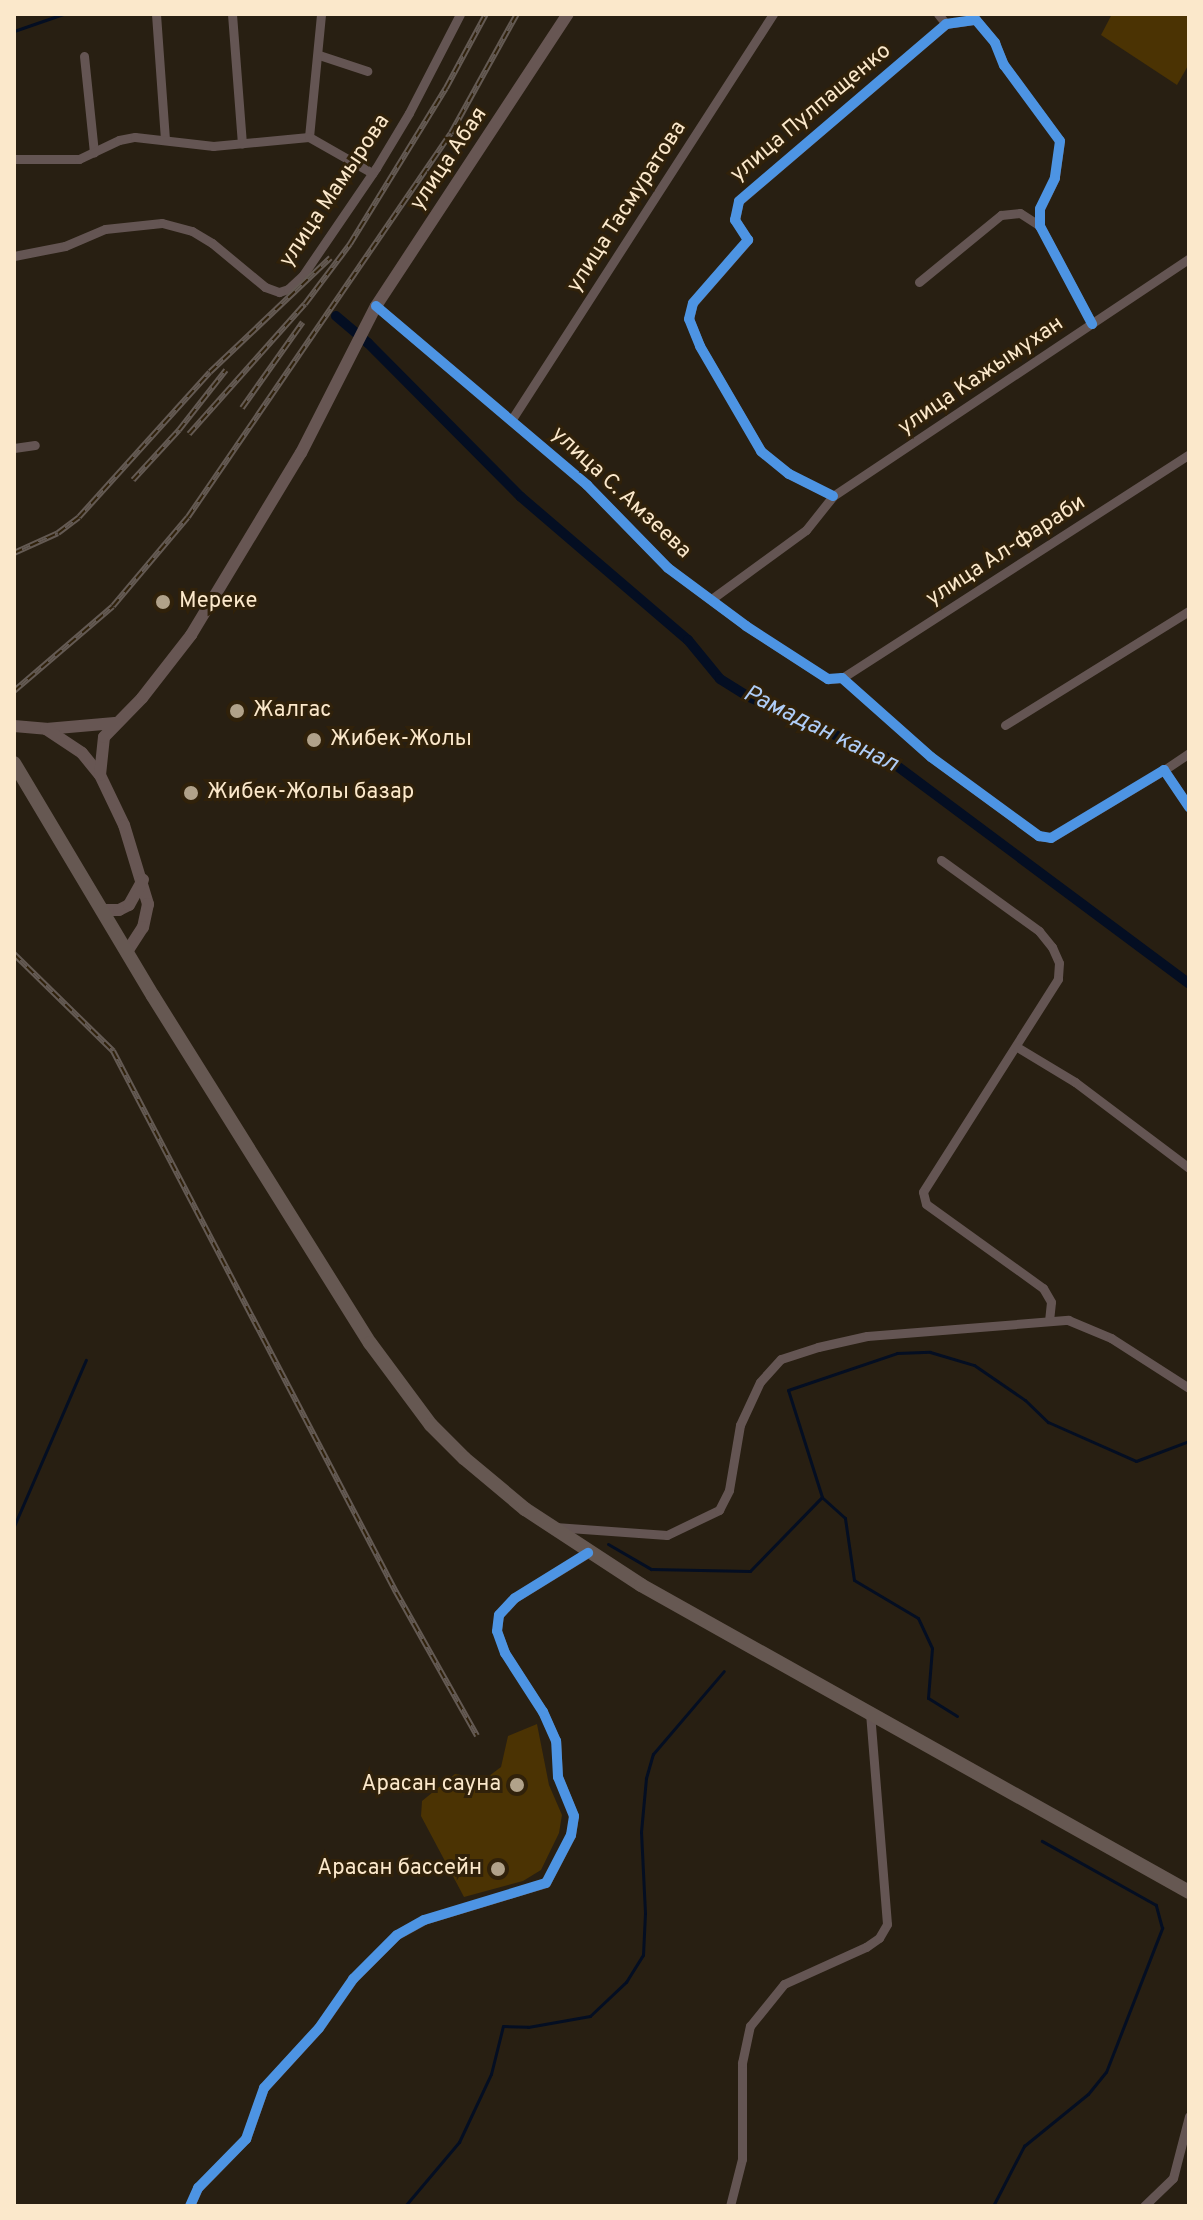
<!DOCTYPE html>
<html>
<head>
<meta charset="utf-8">
<style>
  body { margin:0 }
  #map { position:relative; width:1203px; height:2220px; overflow:hidden; background:#281f12; font-family:Overpass,sans-serif }
  div>[style] { position:absolute }
  [style*='--x'] { left:calc(var(--x)*1px); top:calc(var(--y)*1px); width:calc(var(--w)*1px); rotate:calc(var(--a)*1deg) }
  .green>* { inset:0; background:#4b3303 }
  .stream>* { height:3px; margin:-1.5px; padding:0 1.5px; transform-origin:1.5px; border-radius:1.5px; background:#040e22 }
  .canal>* { height:10px; margin:-5px; padding:0 5px; transform-origin:5px; border-radius:5px; background:#040e22 }
  .minor>* { height:9px; margin:-4.5px; padding:0 4.5px; transform-origin:4.5px; border-radius:4.5px; background:#645553 }
  .secondary>* { height:12px; margin:-6px; padding:0 6px; transform-origin:6px; border-radius:6px; background:#675653 }
  .trunk>* { height:14px; margin:-7px; padding:0 7px; transform-origin:7px; border-radius:7px; background:#665852 }
  .rail>* { height:6px; margin-top:-3px; transform-origin:0; background:repeating-linear-gradient(90deg,#30210a 0 9px,#645a53 0 18px); box-sizing:border-box; border-block:2px solid #645a53 }
  .cycleway>* { height:10px; margin:-5px; padding:0 5px; transform-origin:5px; border-radius:5px; background:#4d94e3 }
  .dots>* { width:22px; height:22px; translate:-50% -50%; box-sizing:border-box; border:4px solid #30210a; border-radius:50% }
  span { translate:-50% -50%; white-space:nowrap; text-align:center; line-height:1.15; -webkit-text-stroke:6px #30210a; paint-order:stroke }
  .street-label { font-size:22px; color:#fbe8cb }
  .poi-label { font-size:22px; color:#fbe8cb }
  .left { translate:0 -50%; text-align:left }
  .right { translate:-100% -50%; text-align:right }
  .water-label { font-size:24px; color:#afcdf7; font-style:italic }
  .frame { position:absolute; inset:0; border:16px solid #fbe8cb; pointer-events:none }
</style>
</head>
<body>
<div id="map">
  <div class="green">
    <i style="clip-path:polygon(1112px 14px,1189px 14px,1189px 64px,1177px 85px,1101px 35px)"></i>
    <i style="clip-path:polygon(537px 1724px,549px 1785px,562px 1815px,559px 1833px,541px 1870px,523px 1881px,464px 1897px,421px 1816px,422px 1801px,455px 1774px,485px 1779px,501px 1767px,508px 1736px)"></i>
  </div>
  <div class="stream">
    <i style="--x:14;--y:31;--w:52;--a:-19.1"></i>
    <i style="--x:14;--y:1526;--w:181;--a:-66.6"></i>
    <i style="--x:608;--y:1544;--w:50;--a:30.2"></i>
    <i style="--x:651;--y:1569;--w:99;--a:1.2"></i>
    <i style="--x:750;--y:1571;--w:103;--a:-45.8"></i>
    <i style="--x:957;--y:1716;--w:34;--a:-148"></i>
    <i style="--x:928;--y:1698;--w:50;--a:-85.4"></i>
    <i style="--x:932;--y:1648;--w:33;--a:-115"></i>
    <i style="--x:918;--y:1618;--w:74;--a:-149.3"></i>
    <i style="--x:854;--y:1580;--w:63;--a:-98.3"></i>
    <i style="--x:845;--y:1518;--w:31;--a:-138"></i>
    <i style="--x:822;--y:1497;--w:112;--a:-107.6"></i>
    <i style="--x:788;--y:1390;--w:115;--a:-18.7"></i>
    <i style="--x:897;--y:1353;--w:33;--a:-2"></i>
    <i style="--x:930;--y:1352;--w:46;--a:16.5"></i>
    <i style="--x:974;--y:1365;--w:62;--a:34.5"></i>
    <i style="--x:1025;--y:1400;--w:32;--a:44"></i>
    <i style="--x:1048;--y:1422;--w:96;--a:23.9"></i>
    <i style="--x:1136;--y:1461;--w:57;--a:-20.7"></i>
    <i style="--x:405;--y:2206;--w:84;--a:-49.8"></i>
    <i style="--x:459;--y:2142;--w:75;--a:-64.8"></i>
    <i style="--x:491;--y:2074;--w:49;--a:-76"></i>
    <i style="--x:503;--y:2026;--w:25;--a:2"></i>
    <i style="--x:528;--y:2027;--w:63;--a:-10.1"></i>
    <i style="--x:590;--y:2016;--w:50;--a:-43.4"></i>
    <i style="--x:626;--y:1982;--w:32;--a:-58"></i>
    <i style="--x:643;--y:1955;--w:42;--a:-87.3"></i>
    <i style="--x:645;--y:1913;--w:81;--a:-92.8"></i>
    <i style="--x:641;--y:1832;--w:54;--a:-84.7"></i>
    <i style="--x:646;--y:1778;--w:25;--a:-74"></i>
    <i style="--x:653;--y:1754;--w:109;--a:-49.5"></i>
    <i style="--x:993;--y:2206;--w:68;--a:-62.7"></i>
    <i style="--x:1024;--y:2146;--w:82;--a:-39.1"></i>
    <i style="--x:1088;--y:2094;--w:28;--a:-51"></i>
    <i style="--x:1106;--y:2072;--w:155;--a:-68.7"></i>
    <i style="--x:1162;--y:1928;--w:24;--a:-105"></i>
    <i style="--x:1156;--y:1905;--w:131;--a:-150.7"></i>
  </div>
  <div class="canal">
    <i style="--x:336;--y:316;--w:42;--a:40.2"></i>
    <i style="--x:368;--y:343;--w:217;--a:45.2"></i>
    <i style="--x:521;--y:497;--w:220;--a:40.6"></i>
    <i style="--x:688;--y:640;--w:50;--a:50.6"></i>
    <i style="--x:720;--y:679;--w:34;--a:32"></i>
    <i style="--x:749;--y:697;--w:149;--a:23.8"></i>
    <i style="--x:885;--y:757;--w:379;--a:36.7"></i>
  </div>
  <div class="minor">
    <i style="--x:156;--y:14;--w:125;--a:85.9"></i>
    <i style="--x:232;--y:14;--w:130;--a:85.6"></i>
    <i style="--x:938;--y:14;--w:13;--a:51"></i>
    <i style="--x:319;--y:55;--w:51;--a:18.4"></i>
    <i style="--x:84;--y:56;--w:97;--a:84.1"></i>
    <i style="--x:309;--y:137;--w:124;--a:-84.4"></i>
    <i style="--x:14;--y:159;--w:65;--a:0"></i>
    <i style="--x:79;--y:159;--w:44;--a:-25.4"></i>
    <i style="--x:119;--y:140;--w:16;--a:-11"></i>
    <i style="--x:135;--y:137;--w:79;--a:6.6"></i>
    <i style="--x:213;--y:146;--w:96;--a:-5.4"></i>
    <i style="--x:309;--y:137;--w:73;--a:29.7"></i>
    <i style="--x:14;--y:256;--w:52;--a:-11.1"></i>
    <i style="--x:65;--y:246;--w:43;--a:-23"></i>
    <i style="--x:105;--y:229;--w:57;--a:-6"></i>
    <i style="--x:162;--y:223;--w:31;--a:15"></i>
    <i style="--x:192;--y:231;--w:23;--a:31"></i>
    <i style="--x:212;--y:243;--w:69;--a:39.7"></i>
    <i style="--x:265;--y:287;--w:15;--a:20"></i>
    <i style="--x:279;--y:292;--w:9;--a:-18"></i>
    <i style="--x:288;--y:289;--w:21;--a:-43"></i>
    <i style="--x:303;--y:275;--w:130;--a:-55.7"></i>
    <i style="--x:376;--y:168;--w:64;--a:-59"></i>
    <i style="--x:409;--y:113;--w:111;--a:-62.7"></i>
    <i style="--x:919;--y:282;--w:106;--a:-39.3"></i>
    <i style="--x:1001;--y:215;--w:19;--a:-6"></i>
    <i style="--x:1020;--y:213;--w:24;--a:33"></i>
    <i style="--x:376;--y:306;--w:277;--a:40.3"></i>
    <i style="--x:587;--y:485;--w:116;--a:45.7"></i>
    <i style="--x:668;--y:568;--w:97;--a:36.6"></i>
    <i style="--x:746;--y:626;--w:98;--a:32.9"></i>
    <i style="--x:828;--y:679;--w:14;--a:-4"></i>
    <i style="--x:842;--y:678;--w:119;--a:41.6"></i>
    <i style="--x:931;--y:757;--w:134;--a:36.2"></i>
    <i style="--x:1039;--y:836;--w:12;--a:9"></i>
    <i style="--x:1051;--y:838;--w:132;--a:-31"></i>
    <i style="--x:1164;--y:770;--w:45;--a:56"></i>
    <i style="--x:512;--y:419;--w:482;--a:-57.2"></i>
    <i style="--x:14;--y:448;--w:21;--a:-8"></i>
    <i style="--x:833;--y:496;--w:49;--a:-153.4"></i>
    <i style="--x:789;--y:474;--w:36;--a:-141"></i>
    <i style="--x:761;--y:451;--w:121;--a:-120.2"></i>
    <i style="--x:700;--y:346;--w:29;--a:-112"></i>
    <i style="--x:689;--y:319;--w:16;--a:-76"></i>
    <i style="--x:693;--y:303;--w:84;--a:-48.9"></i>
    <i style="--x:748;--y:240;--w:24;--a:-123"></i>
    <i style="--x:735;--y:220;--w:19;--a:-78"></i>
    <i style="--x:739;--y:201;--w:272;--a:-40.5"></i>
    <i style="--x:946;--y:24;--w:30;--a:-8"></i>
    <i style="--x:976;--y:20;--w:30;--a:50"></i>
    <i style="--x:995;--y:43;--w:24;--a:68"></i>
    <i style="--x:1004;--y:65;--w:94;--a:53.6"></i>
    <i style="--x:1060;--y:141;--w:37;--a:98"></i>
    <i style="--x:1055;--y:178;--w:34;--a:116"></i>
    <i style="--x:1040;--y:209;--w:17;--a:90"></i>
    <i style="--x:1040;--y:226;--w:111;--a:62"></i>
    <i style="--x:713;--y:598;--w:115;--a:-36.2"></i>
    <i style="--x:806;--y:530;--w:43;--a:-51.5"></i>
    <i style="--x:833;--y:496;--w:428;--a:-33.7"></i>
    <i style="--x:842;--y:678;--w:413;--a:-32.8"></i>
    <i style="--x:1005;--y:725;--w:216;--a:-31.8"></i>
    <i style="--x:1164;--y:770;--w:30;--a:-34"></i>
    <i style="--x:941;--y:860;--w:121;--a:35.9"></i>
    <i style="--x:1039;--y:931;--w:21;--a:51"></i>
    <i style="--x:1052;--y:947;--w:17;--a:66"></i>
    <i style="--x:1059;--y:963;--w:16;--a:94"></i>
    <i style="--x:1058;--y:979;--w:252;--a:122.4"></i>
    <i style="--x:923;--y:1192;--w:12;--a:76"></i>
    <i style="--x:926;--y:1204;--w:144;--a:35.7"></i>
    <i style="--x:1043;--y:1288;--w:16;--a:60"></i>
    <i style="--x:1051;--y:1302;--w:18;--a:96"></i>
    <i style="--x:1017;--y:1047;--w:68;--a:31.1"></i>
    <i style="--x:1075;--y:1082;--w:143;--a:37"></i>
    <i style="--x:555;--y:1527;--w:112;--a:4.1"></i>
    <i style="--x:667;--y:1535;--w:58;--a:-25.7"></i>
    <i style="--x:719;--y:1510;--w:22;--a:-63"></i>
    <i style="--x:729;--y:1490;--w:66;--a:-80.4"></i>
    <i style="--x:740;--y:1425;--w:47;--a:-65.1"></i>
    <i style="--x:760;--y:1382;--w:31;--a:-48"></i>
    <i style="--x:781;--y:1359;--w:39;--a:-18"></i>
    <i style="--x:818;--y:1347;--w:50;--a:-12.7"></i>
    <i style="--x:867;--y:1336;--w:202;--a:-4.6"></i>
    <i style="--x:1068;--y:1320;--w:47;--a:22.7"></i>
    <i style="--x:1111;--y:1338;--w:93;--a:32.7"></i>
    <i style="--x:190;--y:2206;--w:20;--a:-66"></i>
    <i style="--x:198;--y:2188;--w:69;--a:-45.6"></i>
    <i style="--x:246;--y:2139;--w:54;--a:-70.6"></i>
    <i style="--x:264;--y:2088;--w:81;--a:-47.5"></i>
    <i style="--x:319;--y:2028;--w:60;--a:-55.2"></i>
    <i style="--x:353;--y:1979;--w:62;--a:-45"></i>
    <i style="--x:397;--y:1935;--w:31;--a:-29"></i>
    <i style="--x:424;--y:1920;--w:127;--a:-16.9"></i>
    <i style="--x:546;--y:1883;--w:54;--a:-62.5"></i>
    <i style="--x:571;--y:1835;--w:19;--a:-81"></i>
    <i style="--x:574;--y:1816;--w:42;--a:-112.3"></i>
    <i style="--x:558;--y:1777;--w:36;--a:-93"></i>
    <i style="--x:556;--y:1741;--w:32;--a:-114"></i>
    <i style="--x:543;--y:1712;--w:70;--a:-122.8"></i>
    <i style="--x:505;--y:1653;--w:23;--a:-110"></i>
    <i style="--x:497;--y:1631;--w:16;--a:-83"></i>
    <i style="--x:499;--y:1615;--w:23;--a:-47"></i>
    <i style="--x:515;--y:1598;--w:86;--a:-31.7"></i>
    <i style="--x:730;--y:2206;--w:49;--a:-75.7"></i>
    <i style="--x:742;--y:2159;--w:96;--a:-90"></i>
    <i style="--x:742;--y:2063;--w:38;--a:-78"></i>
    <i style="--x:750;--y:2026;--w:54;--a:-51"></i>
    <i style="--x:784;--y:1984;--w:90;--a:-24.3"></i>
    <i style="--x:866;--y:1947;--w:16;--a:-35"></i>
    <i style="--x:879;--y:1938;--w:16;--a:-60"></i>
    <i style="--x:887;--y:1924;--w:213;--a:-94.6"></i>
    <i style="--x:1144;--y:2206;--w:40;--a:-44"></i>
    <i style="--x:1173;--y:2178;--w:64;--a:-75.5"></i>
  </div>
  <div class="secondary">
    <i style="--x:14;--y:726;--w:32;--a:5"></i>
    <i style="--x:46;--y:729;--w:69;--a:-5"></i>
    <i style="--x:46;--y:729;--w:43;--a:33.7"></i>
    <i style="--x:82;--y:753;--w:28;--a:51"></i>
    <i style="--x:100;--y:775;--w:55;--a:64.4"></i>
    <i style="--x:124;--y:825;--w:83;--a:73.1"></i>
    <i style="--x:148;--y:904;--w:24;--a:102"></i>
    <i style="--x:143;--y:927;--w:30;--a:123"></i>
    <i style="--x:100;--y:775;--w:38;--a:-84"></i>
    <i style="--x:104;--y:737;--w:54;--a:-45.7"></i>
    <i style="--x:142;--y:698;--w:80;--a:-52.1"></i>
    <i style="--x:191;--y:635;--w:213;--a:-58.9"></i>
    <i style="--x:301;--y:453;--w:165;--a:-63"></i>
    <i style="--x:376;--y:306;--w:349;--a:-56.7"></i>
    <i style="--x:102;--y:910;--w:17;--a:0"></i>
    <i style="--x:119;--y:910;--w:11;--a:-27"></i>
    <i style="--x:129;--y:905;--w:29;--a:-61"></i>
  </div>
  <div class="trunk">
    <i style="--x:14;--y:763;--w:271;--a:59.2"></i>
    <i style="--x:153;--y:996;--w:409;--a:58"></i>
    <i style="--x:370;--y:1343;--w:102;--a:53.4"></i>
    <i style="--x:431;--y:1425;--w:47;--a:45"></i>
    <i style="--x:464;--y:1458;--w:80;--a:39.9"></i>
    <i style="--x:525;--y:1509;--w:139;--a:33.2"></i>
    <i style="--x:641;--y:1585;--w:628;--a:29.26"></i>
  </div>
  <div class="rail">
    <i style="--x:242;--y:408;--w:105;--a:-54.7"></i>
    <i style="--x:189;--y:434;--w:174;--a:-48.3"></i>
    <i style="--x:305;--y:304;--w:75;--a:-53.1"></i>
    <i style="--x:350;--y:244;--w:183;--a:-58.4"></i>
    <i style="--x:446;--y:88;--w:84;--a:-61.6"></i>
    <i style="--x:133;--y:480;--w:68;--a:-47.4"></i>
    <i style="--x:179;--y:430;--w:76;--a:-51.9"></i>
    <i style="--x:14;--y:553;--w:48;--a:-24.4"></i>
    <i style="--x:58;--y:533;--w:26;--a:-37"></i>
    <i style="--x:79;--y:517;--w:195;--a:-47.9"></i>
    <i style="--x:210;--y:372;--w:166;--a:-43.5"></i>
    <i style="--x:14;--y:691;--w:130;--a:-40.6"></i>
    <i style="--x:113;--y:606;--w:116;--a:-49.9"></i>
    <i style="--x:188;--y:517;--w:465;--a:-55.6"></i>
    <i style="--x:451;--y:133;--w:136;--a:-61"></i>
    <i style="--x:14;--y:954;--w:139;--a:44.4"></i>
    <i style="--x:113;--y:1051;--w:611;--a:62.39"></i>
    <i style="--x:396;--y:1592;--w:165;--a:60.6"></i>
  </div>
  <div class="cycleway">
    <i style="--x:376;--y:306;--w:277;--a:40.3"></i>
    <i style="--x:587;--y:485;--w:116;--a:45.7"></i>
    <i style="--x:668;--y:568;--w:97;--a:36.6"></i>
    <i style="--x:746;--y:626;--w:98;--a:32.9"></i>
    <i style="--x:828;--y:679;--w:14;--a:-4"></i>
    <i style="--x:842;--y:678;--w:119;--a:41.6"></i>
    <i style="--x:931;--y:757;--w:134;--a:36.2"></i>
    <i style="--x:1039;--y:836;--w:12;--a:9"></i>
    <i style="--x:1051;--y:838;--w:132;--a:-31"></i>
    <i style="--x:1164;--y:770;--w:45;--a:56"></i>
    <i style="--x:833;--y:496;--w:49;--a:-153.4"></i>
    <i style="--x:789;--y:474;--w:36;--a:-141"></i>
    <i style="--x:761;--y:451;--w:121;--a:-120.2"></i>
    <i style="--x:700;--y:346;--w:29;--a:-112"></i>
    <i style="--x:689;--y:319;--w:16;--a:-76"></i>
    <i style="--x:693;--y:303;--w:84;--a:-48.9"></i>
    <i style="--x:748;--y:240;--w:24;--a:-123"></i>
    <i style="--x:735;--y:220;--w:19;--a:-78"></i>
    <i style="--x:739;--y:201;--w:272;--a:-40.5"></i>
    <i style="--x:946;--y:24;--w:30;--a:-8"></i>
    <i style="--x:976;--y:20;--w:30;--a:50"></i>
    <i style="--x:995;--y:43;--w:24;--a:68"></i>
    <i style="--x:1004;--y:65;--w:94;--a:53.6"></i>
    <i style="--x:1060;--y:141;--w:37;--a:98"></i>
    <i style="--x:1055;--y:178;--w:34;--a:116"></i>
    <i style="--x:1040;--y:209;--w:17;--a:90"></i>
    <i style="--x:1040;--y:226;--w:111;--a:62"></i>
    <i style="--x:190;--y:2206;--w:20;--a:-66"></i>
    <i style="--x:198;--y:2188;--w:69;--a:-45.6"></i>
    <i style="--x:246;--y:2139;--w:54;--a:-70.6"></i>
    <i style="--x:264;--y:2088;--w:81;--a:-47.5"></i>
    <i style="--x:319;--y:2028;--w:60;--a:-55.2"></i>
    <i style="--x:353;--y:1979;--w:62;--a:-45"></i>
    <i style="--x:397;--y:1935;--w:31;--a:-29"></i>
    <i style="--x:424;--y:1920;--w:127;--a:-16.9"></i>
    <i style="--x:546;--y:1883;--w:54;--a:-62.5"></i>
    <i style="--x:571;--y:1835;--w:19;--a:-81"></i>
    <i style="--x:574;--y:1816;--w:42;--a:-112.3"></i>
    <i style="--x:558;--y:1777;--w:36;--a:-93"></i>
    <i style="--x:556;--y:1741;--w:32;--a:-114"></i>
    <i style="--x:543;--y:1712;--w:70;--a:-122.8"></i>
    <i style="--x:505;--y:1653;--w:23;--a:-110"></i>
    <i style="--x:497;--y:1631;--w:16;--a:-83"></i>
    <i style="--x:499;--y:1615;--w:23;--a:-47"></i>
    <i style="--x:515;--y:1598;--w:86;--a:-31.7"></i>
  </div>
  <div class="dots">
    <i style="left:163px;top:602px;background:#b1a28a"></i>
    <i style="left:237px;top:711px;background:#b1a28a"></i>
    <i style="left:314px;top:740px;background:#b1a28a"></i>
    <i style="left:191px;top:793px;background:#b1a28a"></i>
    <i style="left:517px;top:1785px;background:#b1a28a"></i>
    <i style="left:498px;top:1869px;background:#b1a28a"></i>
  </div>
  <div class="street-label">
    <span style="left:811px;top:113px;rotate:-40deg">улица Пулпащенко</span>
    <span style="left:449px;top:159px;rotate:-56deg">улица Абая</span>
    <span style="left:335px;top:191px;rotate:-56deg">улица Мамырова</span>
    <span style="left:627px;top:207px;rotate:-57deg">улица Тасмуратова</span>
    <span style="left:981px;top:376px;rotate:-34deg">улица Кажымухан</span>
    <span style="left:621px;top:493px;rotate:43deg">улица С. Амзеева</span>
    <span style="left:1006px;top:551px;rotate:-33deg">улица Ал-фараби</span>
  </div>
  <div class="poi-label">
    <span class="left" style="left:179px;top:602px">Мереке</span>
    <span class="left" style="left:253px;top:711px">Жалгас</span>
    <span class="left" style="left:330px;top:740px">Жибек-Жолы</span>
    <span class="left" style="left:207px;top:793px">Жибек-Жолы базар</span>
    <span class="right" style="left:501px;top:1785px">Арасан сауна</span>
    <span class="right" style="left:482px;top:1869px">Арасан бассейн</span>
  </div>
  <div class="water-label">
    <span style="left:820px;top:730px;rotate:26deg">Рамадан канал</span>
  </div>
  <div class="frame"></div>
</div>
</body>
</html>
